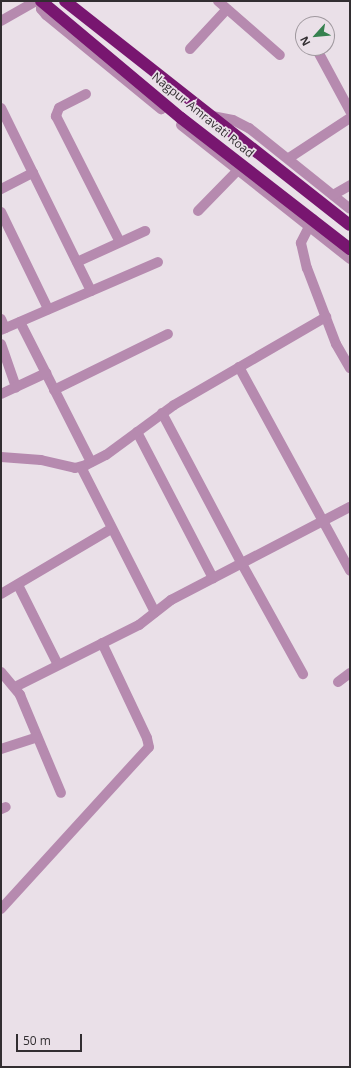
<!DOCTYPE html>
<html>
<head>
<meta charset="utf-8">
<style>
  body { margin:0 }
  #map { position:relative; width:351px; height:1068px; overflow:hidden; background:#eae0e8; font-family:"Open Sans",sans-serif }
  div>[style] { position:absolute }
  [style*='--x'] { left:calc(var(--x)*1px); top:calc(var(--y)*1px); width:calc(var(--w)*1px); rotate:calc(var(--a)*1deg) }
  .minor>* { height:10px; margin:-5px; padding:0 5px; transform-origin:5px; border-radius:5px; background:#b68aaf }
  .highway>* { height:12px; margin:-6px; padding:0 6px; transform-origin:6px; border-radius:6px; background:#781670 }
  span { translate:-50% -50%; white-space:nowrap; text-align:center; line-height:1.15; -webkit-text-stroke:3.5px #eae0e8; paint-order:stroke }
  .street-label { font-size:12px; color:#322e31 }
  .frame { position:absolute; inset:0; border:2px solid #322e31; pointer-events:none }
  .north { position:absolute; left:295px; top:16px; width:40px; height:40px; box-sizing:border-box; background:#eae0e8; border:1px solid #a0999f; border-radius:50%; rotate:243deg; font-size:11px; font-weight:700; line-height:16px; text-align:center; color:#322e31 }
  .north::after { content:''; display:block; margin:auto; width:14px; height:18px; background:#36814f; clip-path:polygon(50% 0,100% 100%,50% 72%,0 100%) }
  .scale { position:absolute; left:16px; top:1034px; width:66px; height:18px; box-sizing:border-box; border:2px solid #322e31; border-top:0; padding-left:5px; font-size:12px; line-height:14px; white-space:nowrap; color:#322e31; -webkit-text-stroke:3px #eae0e8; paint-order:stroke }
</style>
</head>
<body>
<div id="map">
  <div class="minor">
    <i style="--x:218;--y:1;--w:82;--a:41.1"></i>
    <i style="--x:42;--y:2;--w:7;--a:98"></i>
    <i style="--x:41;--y:9;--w:8;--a:50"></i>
    <i style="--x:46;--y:15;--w:149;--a:39.3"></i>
    <i style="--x:1;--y:21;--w:40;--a:-29.7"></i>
    <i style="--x:316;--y:48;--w:72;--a:61.6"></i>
    <i style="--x:190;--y:49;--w:54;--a:-47.2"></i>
    <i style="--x:86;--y:94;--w:30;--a:153"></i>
    <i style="--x:59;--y:108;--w:9;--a:111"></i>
    <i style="--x:56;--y:116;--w:141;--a:63.1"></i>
    <i style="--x:1;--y:108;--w:204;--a:63.8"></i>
    <i style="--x:212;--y:116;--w:21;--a:11"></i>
    <i style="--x:233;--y:120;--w:18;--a:27"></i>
    <i style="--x:249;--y:128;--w:129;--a:38.7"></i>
    <i style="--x:181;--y:125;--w:216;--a:38.4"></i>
    <i style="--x:289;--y:158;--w:73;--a:-33.3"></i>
    <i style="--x:1;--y:189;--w:36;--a:-27"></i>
    <i style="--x:333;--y:195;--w:20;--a:-30"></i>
    <i style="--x:198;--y:211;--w:62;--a:-45.7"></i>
    <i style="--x:1;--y:212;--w:108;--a:64.1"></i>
    <i style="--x:313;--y:219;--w:27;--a:117"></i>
    <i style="--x:301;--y:243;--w:26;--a:77"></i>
    <i style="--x:307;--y:268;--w:81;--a:69.1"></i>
    <i style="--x:336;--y:344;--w:28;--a:60"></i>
    <i style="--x:77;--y:262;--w:75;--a:-24.5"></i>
    <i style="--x:1;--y:319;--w:10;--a:66"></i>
    <i style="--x:20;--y:322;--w:157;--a:63.1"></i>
    <i style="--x:1;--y:330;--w:171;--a:-23.4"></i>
    <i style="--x:1;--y:344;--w:46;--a:70.8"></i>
    <i style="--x:239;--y:367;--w:232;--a:61.4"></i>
    <i style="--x:54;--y:390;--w:127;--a:-26.2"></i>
    <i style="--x:1;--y:394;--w:50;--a:-25"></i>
    <i style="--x:162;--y:413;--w:171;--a:62.1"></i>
    <i style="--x:242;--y:564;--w:126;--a:61"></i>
    <i style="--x:137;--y:432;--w:165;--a:62.5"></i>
    <i style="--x:1;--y:457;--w:40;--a:4.3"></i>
    <i style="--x:41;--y:460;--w:35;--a:13"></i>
    <i style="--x:75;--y:468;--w:11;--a:-15"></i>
    <i style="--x:86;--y:465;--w:22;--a:-27"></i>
    <i style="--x:106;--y:455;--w:84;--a:-36.3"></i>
    <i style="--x:174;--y:405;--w:176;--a:-30.1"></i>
    <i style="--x:81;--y:467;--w:163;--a:63"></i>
    <i style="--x:18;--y:585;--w:89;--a:63.4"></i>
    <i style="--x:1;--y:594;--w:128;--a:-30.6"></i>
    <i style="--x:1;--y:672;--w:30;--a:50"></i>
    <i style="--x:20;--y:695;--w:106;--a:67.3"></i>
    <i style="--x:338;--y:682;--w:15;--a:-37"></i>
    <i style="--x:15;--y:687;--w:139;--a:-26.6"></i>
    <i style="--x:139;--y:625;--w:41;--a:-38"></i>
    <i style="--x:171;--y:600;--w:202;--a:-27.5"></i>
    <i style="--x:1;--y:749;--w:38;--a:-18"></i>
    <i style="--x:1;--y:809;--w:5;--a:-22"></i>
    <i style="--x:1;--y:909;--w:219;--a:-47.6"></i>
    <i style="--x:149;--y:747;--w:9;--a:-103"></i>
    <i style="--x:147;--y:738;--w:105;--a:-115.3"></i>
  </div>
  <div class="highway">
    <i style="--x:41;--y:1;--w:182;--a:39.9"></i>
    <i style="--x:181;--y:118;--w:214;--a:37.8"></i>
    <i style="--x:65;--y:1;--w:362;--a:38.2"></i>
  </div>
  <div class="street-label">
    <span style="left:203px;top:115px;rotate:39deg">Nagpur Amravati Road</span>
  </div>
  <div class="frame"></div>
  <div class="north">N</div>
  <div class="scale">50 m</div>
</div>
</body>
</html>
